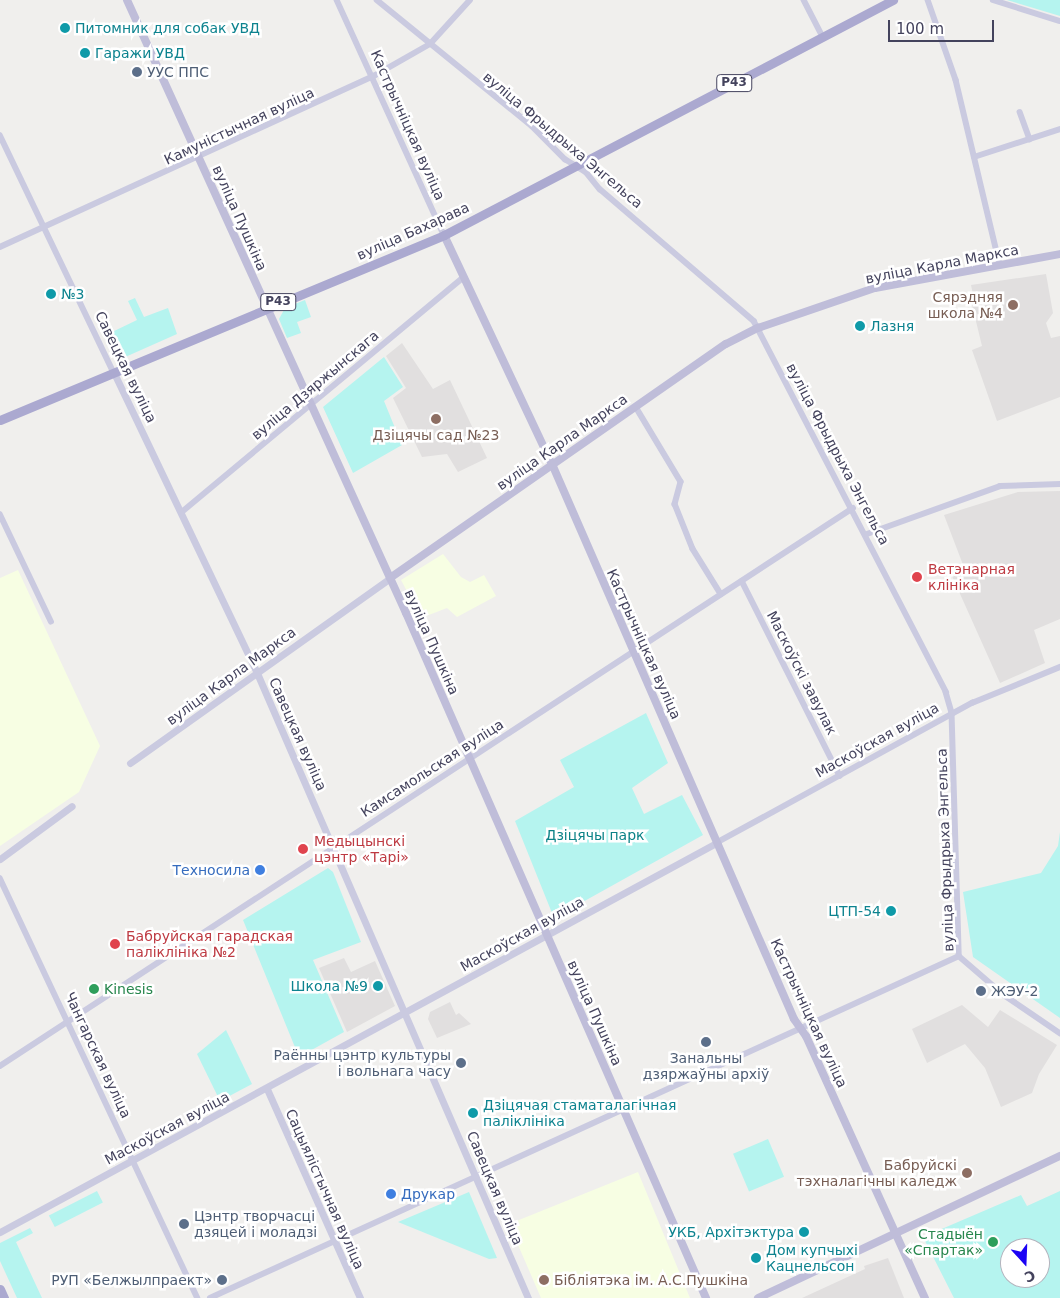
<!DOCTYPE html>
<html>
<head>
<meta charset="utf-8">
<style>
  body { margin:0 }
  #map { position:relative; width:1060px; height:1298px; overflow:hidden; background:#f0efed; font-family:"DejaVu Sans",sans-serif }
  div>[style] { position:absolute }
  [style*='--x'] { left:calc(var(--x)*1px); top:calc(var(--y)*1px); width:calc(var(--w)*1px); rotate:calc(var(--a)*1deg) }
  .commercial>* { inset:0; background:#f7fee3 }
  .education>* { inset:0; background:#e1dfdf }
  .green>* { inset:0; background:#b5f4ef; transform-origin:0 0 }
  .minor>* { height:5.5px; margin:-2.75px; padding:0 2.75px; transform-origin:2.75px; border-radius:2.75px; background:#cacae0 }
  .tertiary>* { height:7px; margin:-3.5px; padding:0 3.5px; transform-origin:3.5px; border-radius:3.5px; background:#cacae0 }
  .secondary>* { height:8px; margin:-4px; padding:0 4px; transform-origin:4px; border-radius:4px; background:#bfbdd9 }
  .primary>* { height:9px; margin:-4.5px; padding:0 4.5px; transform-origin:4.5px; border-radius:4.5px; background:#aba9d0 }
  .dots>* { width:14px; height:14px; translate:-50% -50%; box-sizing:border-box; border:2px solid #fff; border-radius:50% }
  span { translate:-50% -50%; white-space:nowrap; text-align:center; line-height:1.15; -webkit-text-stroke:5px #fff; paint-order:stroke }
  .shield-label span { padding:1px 4px; background:#fff; border:1px solid; border-radius:4px; -webkit-text-stroke-width:0 }
  .shield-label { font-size:12px; color:#44435d; font-weight:700 }
  .culture-label { font-size:14px; color:#0d838f }
  .left { translate:0 -50%; text-align:left }
  .right { translate:-100% -50%; text-align:right }
  .service-label { font-size:14px; color:#4e5e75 }
  .street-label { font-size:14px; color:#44435d }
  .education-label { font-size:14px; color:#785e54 }
  .health-label { font-size:14px; color:#be3a42 }
  .park-label { font-size:14px; color:#0c8287 }
  .shop-label { font-size:14px; color:#366cbe }
  .leisure-label { font-size:14px; color:#27864d }
  .north { position:absolute; left:1000px; top:1238px; width:50px; height:50px; box-sizing:border-box; background:#fff; border:1px solid #b4b4be; border-radius:50%; rotate:160deg; font-size:14px; font-weight:700; line-height:20px; text-align:center; color:#44435d }
  .north::after { content:''; display:block; margin:auto; width:18px; height:22px; background:#1c03f4; clip-path:polygon(50% 0,100% 100%,50% 72%,0 100%) }
  .scale { position:absolute; left:888px; top:20px; width:106px; height:22px; box-sizing:border-box; border:2px solid #44435d; border-top:0; padding-left:6px; font-size:15px; line-height:18px; white-space:nowrap; color:#44435d; -webkit-text-stroke:4px #fff; paint-order:stroke }
</style>
</head>
<body>
<div id="map">
  <div class="commercial">
    <i style="clip-path:polygon(443px 554px,461px 577px,470px 582px,484px 575px,496px 596px,457px 617px,447px 608px,421px 618px,401px 580px)"></i>
    <i style="clip-path:polygon(18px 570px,100px 746px,79px 792px,0 846px,0 578px)"></i>
    <i style="clip-path:polygon(638px 1172px,690px 1298px,541px 1298px,509px 1224px)"></i>
  </div>
  <div class="education">
    <i style="clip-path:polygon(1046px 274px,1053px 313px,1046px 323px,1051px 338px,1060px 336px,1060px 397px,997px 421px,972px 350px,982px 346px,972px 305px,975px 304px,971px 285px)"></i>
    <i style="clip-path:polygon(402px 343px,433px 389px,450px 380px,487px 458px,458px 472px,447px 454px,422px 457px,393px 398px,406px 388px,386px 356px)"></i>
    <i style="clip-path:polygon(1060px 491px,1060px 619px,1034px 630px,1045px 663px,1000px 683px,952px 576px,965px 570px,944px 515px,1018px 492px)"></i>
    <i style="clip-path:polygon(344px 958px,351px 972px,375px 961px,395px 1006px,347px 1032px,319px 968px)"></i>
    <i style="clip-path:polygon(450px 1002px,456px 1015px,459px 1013px,471px 1024px,437px 1038px,428px 1019px,430px 1012px)"></i>
    <i style="clip-path:polygon(962px 1005px,988px 1027px,1000px 1010px,1057px 1045px,1039px 1074px,1032px 1093px,1001px 1107px,985px 1068px,965px 1044px,927px 1063px,912px 1029px)"></i>
    <i style="clip-path:polygon(888px 1258px,904px 1298px,802px 1298px,865px 1269px,864px 1266px)"></i>
  </div>
  <div class="green">
    <i style="clip-path:polygon(1007px 0,1060px 0,1060px 16px)"></i>
    <i style="clip-path:polygon(135px 298px,144px 317px,168px 308px,177px 334px,123px 358px,110px 333px,137px 320px,128px 301px)"></i>
    <i style="clip-path:polygon(305px 300px,311px 317px,297px 322px,301px 333px,287px 338px,279px 319px,285px 308px)"></i>
    <i style="clip-path:polygon(384px 357px,403px 387px,384px 401px,402px 445px,353px 473px,323px 407px)"></i>
    <i style="clip-path:polygon(646px 713px,668px 763px,632px 788px,644px 814px,682px 795px,703px 835px,554px 918px,515px 821px,574px 787px,560px 760px)"></i>
    <i style="clip-path:polygon(1060px 832px,1060px 1018px,973px 957px,963px 892px,1041px 873px,1058px 846px)"></i>
    <i style="clip-path:polygon(328px 868px,333px 872px,361px 942px,313px 960px,344px 1032px,299px 1057px,243px 920px)"></i>
    <i style="clip-path:polygon(226px 1030px,252px 1084px,220px 1101px,197px 1054px)"></i>
    <i style="left:768px;top:1139px;width:41px;height:38px;rotate:67deg"></i>
    <i style="left:97px;top:1191px;width:13px;height:54px;rotate:63deg"></i>
    <i style="clip-path:polygon(evenodd,1060px 1191px,1060px 1298px,954px 1298px,923px 1237px,1021px 1195px,1027px 1206px,1060px 1191px,1010px 1248px,1040px 1248px,1040px 1278px,1010px 1278px,1010px 1248px)"></i>
    <i style="clip-path:polygon(469px 1192px,497px 1258px,489px 1259px,398px 1222px)"></i>
    <i style="clip-path:polygon(30px 1228px,33px 1233px,16px 1242px,42px 1298px,17px 1298px,0 1261px,0 1243px)"></i>
  </div>
  <div class="minor">
    <i style="--x:337;--y:0;--w:258;--a:65.5"></i>
    <i style="--x:377;--y:0;--w:200;--a:39.1"></i>
    <i style="--x:532;--y:126;--w:47;--a:45"></i>
    <i style="--x:565;--y:159;--w:25;--a:32"></i>
    <i style="--x:586;--y:172;--w:22;--a:51"></i>
    <i style="--x:600;--y:189;--w:203;--a:40.6"></i>
    <i style="--x:754;--y:321;--w:418;--a:62.6"></i>
    <i style="--x:946;--y:692;--w:22;--a:74"></i>
    <i style="--x:952;--y:713;--w:243;--a:88.3"></i>
    <i style="--x:959;--y:956;--w:60;--a:40.9"></i>
    <i style="--x:1004;--y:995;--w:68;--a:34.2"></i>
    <i style="--x:804;--y:0;--w:42;--a:62.8"></i>
    <i style="--x:928;--y:0;--w:85;--a:70.7"></i>
    <i style="--x:956;--y:80;--w:190;--a:76.6"></i>
    <i style="--x:993;--y:0;--w:70;--a:17.4"></i>
    <i style="--x:1020;--y:112;--w:29;--a:70"></i>
    <i style="--x:0;--y:135;--w:264;--a:64.4"></i>
    <i style="--x:974;--y:157;--w:90;--a:-18"></i>
    <i style="--x:0;--y:247;--w:411;--a:-24.6"></i>
    <i style="--x:374;--y:76;--w:64;--a:-29.7"></i>
    <i style="--x:430;--y:44;--w:59;--a:-47.7"></i>
    <i style="--x:636;--y:407;--w:87;--a:59"></i>
    <i style="--x:681;--y:482;--w:23;--a:105"></i>
    <i style="--x:675;--y:504;--w:48;--a:68.2"></i>
    <i style="--x:693;--y:549;--w:53;--a:58.1"></i>
    <i style="--x:183;--y:511;--w:364;--a:-39.8"></i>
    <i style="--x:0;--y:514;--w:119;--a:64.5"></i>
    <i style="--x:867;--y:534;--w:141;--a:-19.8"></i>
    <i style="--x:1000;--y:486;--w:60;--a:-1.9"></i>
    <i style="--x:742;--y:581;--w:218;--a:63.3"></i>
    <i style="--x:718;--y:842;--w:290;--a:-28.7"></i>
    <i style="--x:972;--y:703;--w:95;--a:-22.2"></i>
    <i style="--x:0;--y:878;--w:464;--a:64.8"></i>
    <i style="--x:0;--y:1066;--w:1019;--a:-33.19"></i>
    <i style="--x:210;--y:1298;--w:823;--a:-24.54"></i>
  </div>
  <div class="tertiary">
    <i style="--x:114;--y:373;--w:332;--a:64.5"></i>
    <i style="--x:257;--y:673;--w:681;--a:66.56"></i>
    <i style="--x:130;--y:763;--w:319;--a:-35.4"></i>
    <i style="--x:0;--y:859;--w:89;--a:-36.4"></i>
    <i style="--x:267;--y:1089;--w:229;--a:66"></i>
    <i style="--x:0;--y:1232;--w:817;--a:-28.51"></i>
  </div>
  <div class="secondary">
    <i style="--x:127;--y:0;--w:674;--a:65.53"></i>
    <i style="--x:406;--y:613;--w:748;--a:66.35"></i>
    <i style="--x:444;--y:235;--w:253;--a:64.8"></i>
    <i style="--x:552;--y:464;--w:605;--a:66.44"></i>
    <i style="--x:794;--y:1019;--w:21;--a:55"></i>
    <i style="--x:806;--y:1036;--w:288;--a:65.6"></i>
    <i style="--x:390;--y:578;--w:409;--a:-34.9"></i>
    <i style="--x:726;--y:344;--w:36;--a:-27"></i>
    <i style="--x:758;--y:328;--w:124;--a:-18.9"></i>
    <i style="--x:875;--y:288;--w:188;--a:-10.4"></i>
    <i style="--x:758;--y:1298;--w:334;--a:-25.2"></i>
  </div>
  <div class="primary">
    <i style="--x:0;--y:420;--w:481;--a:-22.6"></i>
    <i style="--x:444;--y:235;--w:507;--a:-27.63"></i>
    <i style="--x:0;--y:1289;--w:10;--a:66"></i>
  </div>
  <div class="dots">
    <i style="left:65px;top:28px;background:#0f9aa8"></i>
    <i style="left:85px;top:53px;background:#0f9aa8"></i>
    <i style="left:137px;top:72px;background:#5c6f8a"></i>
    <i style="left:51px;top:294px;background:#0f9aa8"></i>
    <i style="left:1013px;top:305px;background:#8d6e63"></i>
    <i style="left:860px;top:326px;background:#0f9aa8"></i>
    <i style="left:436px;top:419px;background:#8d6e63"></i>
    <i style="left:917px;top:577px;background:#e0444e"></i>
    <i style="left:303px;top:849px;background:#e0444e"></i>
    <i style="left:260px;top:870px;background:#3f7fe0"></i>
    <i style="left:891px;top:911px;background:#0f9aa8"></i>
    <i style="left:115px;top:944px;background:#e0444e"></i>
    <i style="left:378px;top:986px;background:#0f9aa8"></i>
    <i style="left:94px;top:989px;background:#2e9e5b"></i>
    <i style="left:981px;top:991px;background:#5c6f8a"></i>
    <i style="left:706px;top:1042px;background:#5c6f8a"></i>
    <i style="left:461px;top:1063px;background:#5c6f8a"></i>
    <i style="left:473px;top:1113px;background:#0f9aa8"></i>
    <i style="left:967px;top:1173px;background:#8d6e63"></i>
    <i style="left:391px;top:1194px;background:#3f7fe0"></i>
    <i style="left:184px;top:1224px;background:#5c6f8a"></i>
    <i style="left:804px;top:1232px;background:#0f9aa8"></i>
    <i style="left:993px;top:1242px;background:#2e9e5b"></i>
    <i style="left:756px;top:1258px;background:#0f9aa8"></i>
    <i style="left:222px;top:1280px;background:#5c6f8a"></i>
    <i style="left:544px;top:1280px;background:#8d6e63"></i>
  </div>
  <div class="shield-label">
    <span style="left:734px;top:83px">Р43</span>
    <span style="left:278px;top:302px">Р43</span>
  </div>
  <div class="culture-label">
    <span class="left" style="left:75px;top:28px">Питомник для собак УВД</span>
    <span class="left" style="left:95px;top:53px">Гаражи УВД</span>
    <span class="left" style="left:61px;top:294px">№3</span>
    <span class="left" style="left:870px;top:326px">Лазня</span>
    <span class="right" style="left:881px;top:911px">ЦТП-54</span>
    <span class="right" style="left:368px;top:986px">Школа №9</span>
    <span class="left" style="left:483px;top:1113px">Дзіцячая стаматалагічная<br>паліклініка</span>
    <span class="right" style="left:794px;top:1232px">УКБ, Архітэктура</span>
    <span class="left" style="left:766px;top:1258px">Дом купчыхі<br>Кацнельсон</span>
  </div>
  <div class="service-label">
    <span class="left" style="left:147px;top:72px">УУС ППС</span>
    <span class="left" style="left:991px;top:991px">ЖЭУ-2</span>
    <span class="right" style="left:451px;top:1063px">Раённы цэнтр культуры<br>і вольнага часу</span>
    <span style="left:706px;top:1066px">Занальны<br>дзяржаўны архіў</span>
    <span class="left" style="left:194px;top:1224px">Цэнтр творчасці<br>дзяцей і моладзі</span>
    <span class="right" style="left:212px;top:1280px">РУП «Белжылпраект»</span>
  </div>
  <div class="street-label">
    <span style="left:408px;top:125px;rotate:66deg">Кастрычніцкая вуліца</span>
    <span style="left:239px;top:126px;rotate:-25deg">Камуністычная вуліца</span>
    <span style="left:563px;top:140px;rotate:40deg">вуліца Фрыдрыха Энгельса</span>
    <span style="left:240px;top:218px;rotate:66deg">вуліца Пушкіна</span>
    <span style="left:413px;top:231px;rotate:-24deg">вуліца Бахарава</span>
    <span style="left:942px;top:264px;rotate:-11deg">вуліца Карла Маркса</span>
    <span style="left:126px;top:367px;rotate:64deg">Савецкая вуліца</span>
    <span style="left:315px;top:385px;rotate:-40deg">вуліца Дзяржынскага</span>
    <span style="left:562px;top:442px;rotate:-35deg">вуліца Карла Маркса</span>
    <span style="left:838px;top:454px;rotate:62deg">вуліца Фрыдрыха Энгельса</span>
    <span style="left:432px;top:642px;rotate:66deg">вуліца Пушкіна</span>
    <span style="left:644px;top:644px;rotate:66deg">Кастрычніцкая вуліца</span>
    <span style="left:802px;top:673px;rotate:63deg">Маскоўскі завулак</span>
    <span style="left:231px;top:676px;rotate:-36deg">вуліца Карла Маркса</span>
    <span style="left:298px;top:734px;rotate:66deg">Савецкая вуліца</span>
    <span style="left:877px;top:740px;rotate:-29deg">Маскоўская вуліца</span>
    <span style="left:432px;top:768px;rotate:-33deg">Камсамольская вуліца</span>
    <span style="left:945px;top:850px;rotate:-92deg">вуліца Фрыдрыха Энгельса</span>
    <span style="left:522px;top:934px;rotate:-29deg">Маскоўская вуліца</span>
    <span style="left:595px;top:1013px;rotate:66deg">вуліца Пушкіна</span>
    <span style="left:809px;top:1013px;rotate:65deg">Кастрычніцкая вуліца</span>
    <span style="left:98px;top:1055px;rotate:65deg">Чангарская вуліца</span>
    <span style="left:167px;top:1128px;rotate:-28deg">Маскоўская вуліца</span>
    <span style="left:495px;top:1188px;rotate:67deg">Савецкая вуліца</span>
    <span style="left:325px;top:1189px;rotate:66deg">Сацыялістычная вуліца</span>
  </div>
  <div class="education-label">
    <span class="right" style="left:1003px;top:305px">Сярэдняя<br>школа №4</span>
    <span style="left:436px;top:435px">Дзіцячы сад №23</span>
    <span class="right" style="left:957px;top:1173px">Бабруйскі<br>тэхналагічны каледж</span>
    <span class="left" style="left:554px;top:1280px">Бібліятэка ім. А.С.Пушкіна</span>
  </div>
  <div class="health-label">
    <span class="left" style="left:928px;top:577px">Ветэнарная<br>клініка</span>
    <span class="left" style="left:314px;top:849px">Медыцынскі<br>цэнтр «Тарі»</span>
    <span class="left" style="left:126px;top:944px">Бабруйская гарадская<br>паліклініка №2</span>
  </div>
  <div class="park-label">
    <span style="left:595px;top:835px">Дзіцячы парк</span>
  </div>
  <div class="shop-label">
    <span class="right" style="left:250px;top:870px">Техносила</span>
    <span class="left" style="left:401px;top:1194px">Друкар</span>
  </div>
  <div class="leisure-label">
    <span class="left" style="left:104px;top:989px">Kinesis</span>
    <span class="right" style="left:983px;top:1242px">Стадыён<br>«Спартак»</span>
  </div>
  <div class="north">С</div>
  <div class="scale">100 m</div>
</div>
</body>
</html>
